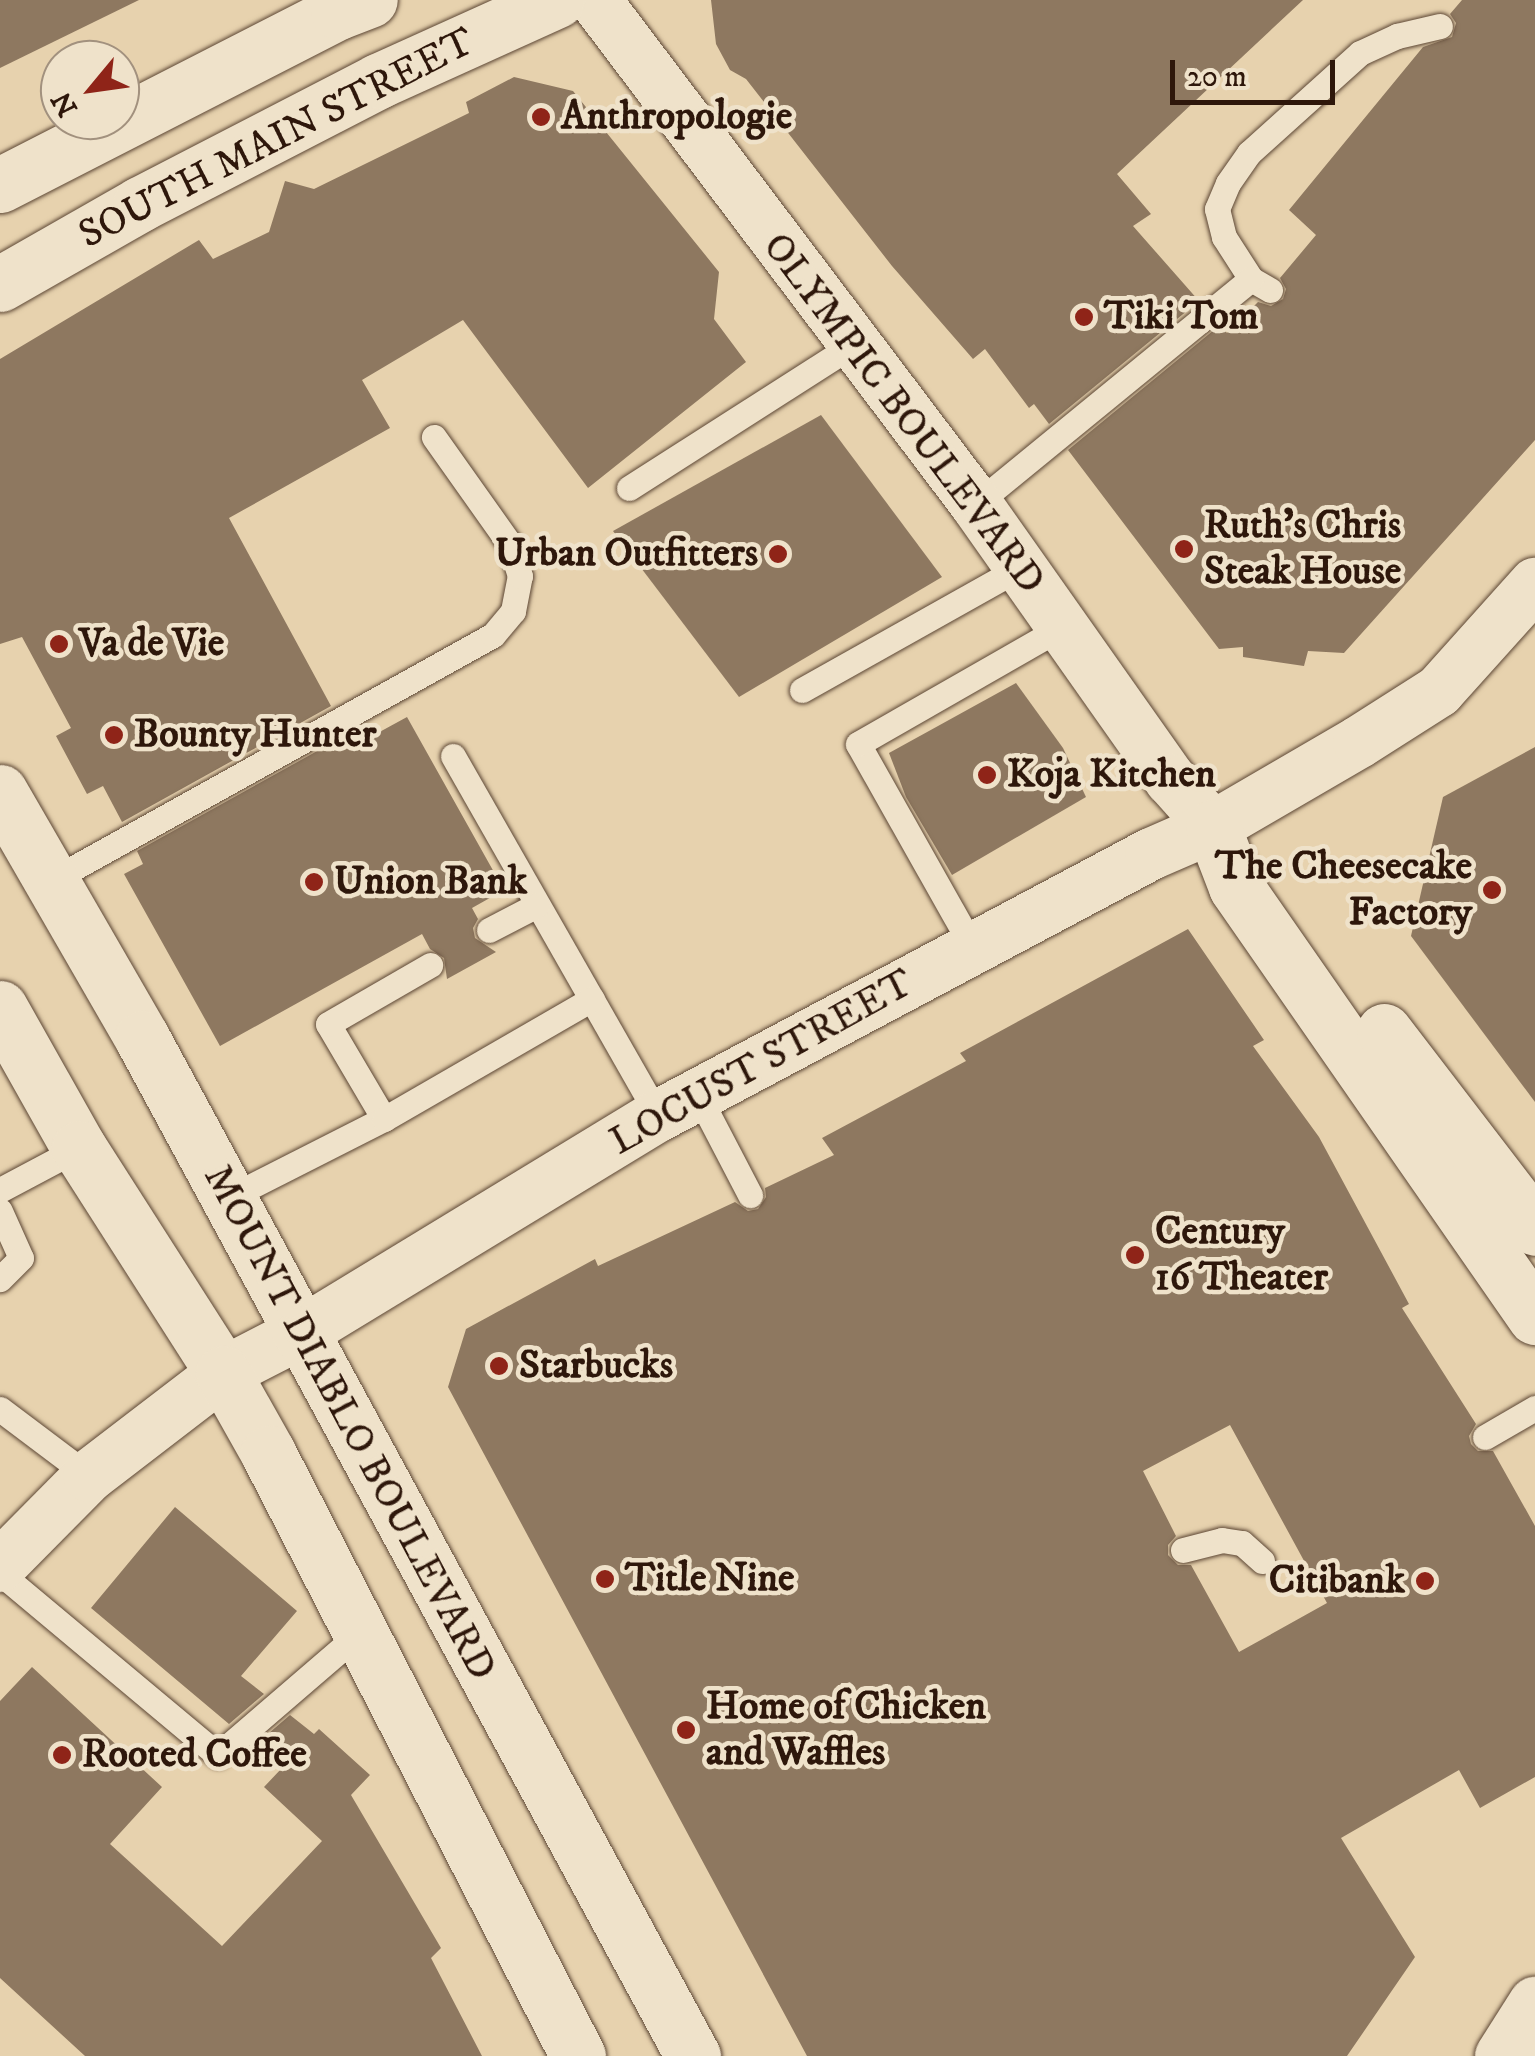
<!DOCTYPE html>
<html>
<head>
<meta charset="utf-8">
<style>
  body { margin:0 }
  #map { position:relative; width:1535px; height:2056px; overflow:hidden; background:#e7d2ae; font-family:"IM FELL DW Pica",serif }
  div>[style] { position:absolute }
  [style*='--x'] { left:calc(var(--x)*1px); top:calc(var(--y)*1px); width:calc(var(--w)*1px); rotate:calc(var(--a)*1deg) }
  .building>* { inset:0; background:#8e7860 }
  .roads { filter:drop-shadow(0 0 2px #5c4634) drop-shadow(0 0 2px #5c4634) }
  .service>* { height:25px; margin:-12.5px; padding:0 12.5px; transform-origin:12.5px; border-radius:12.5px; background:#efe2ca }
  .minor>* { height:52px; margin:-26px; padding:0 26px; transform-origin:26px; border-radius:26px; background:#efe2ca }
  .tertiary>* { height:55px; margin:-27.5px; padding:0 27.5px; transform-origin:27.5px; border-radius:27.5px; background:#efe2ca }
  .secondary>* { height:55px; margin:-27.5px; padding:0 27.5px; transform-origin:27.5px; border-radius:27.5px; background:#efe2ca }
  .dots>* { width:28px; height:28px; translate:-50% -50%; box-sizing:border-box; border:5px solid #efe2ca; border-radius:50% }
  span { translate:-50% -50%; white-space:nowrap; text-align:center; line-height:1.15; -webkit-text-stroke:9px #efe2ca; paint-order:stroke }
  .poi-label { font-size:40px; color:#2e170b; font-weight:700 }
  .left { translate:0 -50%; text-align:left }
  .right { translate:-100% -50%; text-align:right }
  .street-label { font-size:40px; color:#2e170b }
  .north { position:absolute; left:40px; top:40px; width:100px; height:100px; box-sizing:border-box; background:#efe2ca; border:2px solid #a2917e; border-radius:50%; rotate:241deg; font-size:28px; font-weight:700; line-height:40px; text-align:center; color:#2e170b }
  .north::after { content:''; display:block; margin:auto; width:35px; height:45px; background:#8f2418; clip-path:polygon(50% 0,100% 100%,50% 72%,0 100%) }
  .scale { position:absolute; left:1170px; top:60px; width:165px; height:45px; box-sizing:border-box; border:5px solid #2e170b; border-top:0; padding-left:12px; font-size:30px; line-height:35px; white-space:nowrap; color:#2e170b; -webkit-text-stroke:8px #efe2ca; paint-order:stroke }
</style>
</head>
<body>
<div id="map">
  <div class="building">
    <i style="clip-path:polygon(0 0,139px 0,0 68px)"></i>
    <i style="clip-path:polygon(711px 0,1303px 0,1117px 174px,1151px 214px,1133px 226px,1199px 301px,1049px 424px,1034px 404px,1029px 408px,985px 349px,973px 359px,892px 266px,746px 79px,730px 70px,716px 44px)"></i>
    <i style="clip-path:polygon(1462px 0,1535px 0,1535px 440px,1344px 653px,1308px 651px,1304px 666px,1243px 657px,1243px 647px,1219px 649px,1068px 450px,1220px 325px,1227px 333px,1258px 302px,1271px 306px,1283px 299px,1286px 289px,1280px 278px,1316px 235px,1289px 210px,1423px 47px,1452px 37px,1456px 23px,1450px 14px)"></i>
    <i style="clip-path:polygon(514px 77px,573px 91px,719px 272px,714px 319px,746px 362px,588px 488px,463px 320px,362px 380px,390px 428px,229px 518px,331px 706px,122px 822px,103px 786px,87px 794px,56px 736px,71px 728px,22px 637px,0 644px,0 359px,199px 240px,213px 259px,269px 232px,285px 181px,314px 189px,469px 113px,466px 102px)"></i>
    <i style="clip-path:polygon(821px 415px,942px 577px,739px 697px,613px 531px)"></i>
    <i style="clip-path:polygon(1016px 683px,1063px 748px,1086px 797px,952px 875px,906px 797px,889px 753px)"></i>
    <i style="clip-path:polygon(407px 717px,504px 890px,472px 908px,478px 919px,473px 928px,475px 938px,496px 952px,447px 979px,444px 958px,430px 949px,422px 934px,220px 1046px,124px 874px,143px 864px,137px 851px,346px 735px,352px 747px)"></i>
    <i style="clip-path:polygon(1535px 747px,1535px 1102px,1411px 936px,1443px 797px)"></i>
    <i style="clip-path:polygon(evenodd,1188px 929px,1264px 1040px,1253px 1046px,1319px 1137px,1409px 1304px,1402px 1308px,1476px 1424px,1469px 1436px,1471px 1444px,1478px 1451px,1493px 1451px,1535px 1526px,1535px 1777px,1480px 1808px,1459px 1770px,1341px 1838px,1415px 1957px,1347px 2056px,807px 2056px,448px 1387px,466px 1329px,595px 1259px,598px 1266px,735px 1202px,748px 1211px,758px 1209px,766px 1197px,765px 1188px,834px 1155px,822px 1138px,966px 1061px,960px 1053px,1188px 929px,1230px 1425px,1327px 1603px,1239px 1652px,1191px 1565px,1178px 1565px,1168px 1555px,1168px 1545px,1176px 1536px,1143px 1471px,1230px 1425px)"></i>
    <i style="clip-path:polygon(175px 1507px,297px 1611px,241px 1676px,264px 1694px,229px 1724px,91px 1608px)"></i>
    <i style="clip-path:polygon(32px 1667px,162px 1787px,110px 1844px,222px 1946px,322px 1841px,264px 1787px,281px 1769px,254px 1746px,290px 1715px,314px 1734px,319px 1729px,370px 1775px,351px 1795px,441px 1948px,431px 1958px,482px 2056px,85px 2056px,0 1978px,0 1701px)"></i>
  </div>
  <div class="roads">
    <div class="service">
      <i style="--x:1270;--y:290;--w:22;--a:-150"></i>
      <i style="--x:1251;--y:279;--w:50;--a:-122.7"></i>
      <i style="--x:1224;--y:237;--w:29;--a:-104"></i>
      <i style="--x:1217;--y:209;--w:28;--a:-67"></i>
      <i style="--x:1228;--y:183;--w:37;--a:-55"></i>
      <i style="--x:1249;--y:153;--w:149;--a:-42"></i>
      <i style="--x:1360;--y:53;--w:41;--a:-24.7"></i>
      <i style="--x:1397;--y:36;--w:44;--a:-13.1"></i>
      <i style="--x:629;--y:488;--w:266;--a:-32.6"></i>
      <i style="--x:976;--y:504;--w:355;--a:-39.3"></i>
      <i style="--x:802;--y:690;--w:249;--a:-29.3"></i>
      <i style="--x:453;--y:756;--w:414;--a:60.3"></i>
      <i style="--x:52;--y:880;--w:504;--a:-29.05"></i>
      <i style="--x:493;--y:635;--w:31;--a:-50"></i>
      <i style="--x:513;--y:611;--w:36;--a:-79"></i>
      <i style="--x:520;--y:576;--w:35;--a:-108"></i>
      <i style="--x:509;--y:543;--w:130;--a:-125.3"></i>
      <i style="--x:489;--y:930;--w:54;--a:-27.5"></i>
      <i style="--x:973;--y:948;--w:234;--a:-119.4"></i>
      <i style="--x:858;--y:744;--w:235;--a:-29.8"></i>
      <i style="--x:698;--y:1095;--w:113;--a:62.5"></i>
      <i style="--x:384;--y:1119;--w:110;--a:-120.5"></i>
      <i style="--x:328;--y:1024;--w:118;--a:-30"></i>
      <i style="--x:0;--y:1190;--w:89;--a:-28"></i>
      <i style="--x:228;--y:1198;--w:175;--a:-26.9"></i>
      <i style="--x:384;--y:1119;--w:240;--a:-30"></i>
      <i style="--x:0;--y:1211;--w:51;--a:65.9"></i>
      <i style="--x:21;--y:1258;--w:30;--a:135"></i>
      <i style="--x:0;--y:1409;--w:111;--a:37"></i>
      <i style="--x:1485;--y:1437;--w:58;--a:-30.1"></i>
      <i style="--x:1183;--y:1550;--w:40;--a:-14.4"></i>
      <i style="--x:1222;--y:1540;--w:20;--a:9"></i>
      <i style="--x:1242;--y:1543;--w:27;--a:42"></i>
      <i style="--x:0;--y:1573;--w:284;--a:39.9"></i>
      <i style="--x:218;--y:1755;--w:187;--a:-40.7"></i>
    </div>
    <div class="minor">
      <i style="--x:595;--y:0;--w:632;--a:52.91"></i>
      <i style="--x:976;--y:504;--w:338;--a:54.8"></i>
      <i style="--x:1171;--y:780;--w:63;--a:48.2"></i>
      <i style="--x:0;--y:1566;--w:127;--a:-45.3"></i>
      <i style="--x:89;--y:1476;--w:169;--a:-37.5"></i>
      <i style="--x:223;--y:1373;--w:85;--a:-27.2"></i>
      <i style="--x:299;--y:1334;--w:420;--a:-31.3"></i>
      <i style="--x:658;--y:1116;--w:558;--a:-27.99"></i>
      <i style="--x:1151;--y:854;--w:68;--a:-23.5"></i>
      <i style="--x:1213;--y:827;--w:169;--a:-30.2"></i>
      <i style="--x:1359;--y:742;--w:95;--a:-32.5"></i>
      <i style="--x:1439;--y:691;--w:144;--a:-48.1"></i>
    </div>
    <div class="tertiary">
      <i style="--x:1213;--y:827;--w:64;--a:69"></i>
      <i style="--x:1236;--y:887;--w:524;--a:55.19"></i>
      <i style="--x:1384;--y:1031;--w:248;--a:52.5"></i>
    </div>
    <div class="secondary">
      <i style="--x:0;--y:185;--w:380;--a:-27.1"></i>
      <i style="--x:338;--y:12;--w:34;--a:-21"></i>
      <i style="--x:0;--y:284;--w:161;--a:-29.7"></i>
      <i style="--x:140;--y:204;--w:268;--a:-27.3"></i>
      <i style="--x:378;--y:81;--w:196;--a:-24.3"></i>
      <i style="--x:0;--y:792;--w:284;--a:60"></i>
      <i style="--x:142;--y:1038;--w:1158;--a:61.58"></i>
      <i style="--x:0;--y:1008;--w:161;--a:60.6"></i>
      <i style="--x:79;--y:1148;--w:267;--a:57.4"></i>
      <i style="--x:223;--y:1373;--w:92;--a:60.6"></i>
      <i style="--x:268;--y:1453;--w:678;--a:62.79"></i>
      <i style="--x:1502;--y:2056;--w:62;--a:-57.6"></i>
    </div>
  </div>
  <div class="dots">
    <i style="left:541px;top:117px;background:#8f2418"></i>
    <i style="left:1084px;top:317px;background:#8f2418"></i>
    <i style="left:1184px;top:549px;background:#8f2418"></i>
    <i style="left:778px;top:554px;background:#8f2418"></i>
    <i style="left:59px;top:644px;background:#8f2418"></i>
    <i style="left:114px;top:735px;background:#8f2418"></i>
    <i style="left:987px;top:775px;background:#8f2418"></i>
    <i style="left:314px;top:882px;background:#8f2418"></i>
    <i style="left:1492px;top:890px;background:#8f2418"></i>
    <i style="left:1135px;top:1255px;background:#8f2418"></i>
    <i style="left:499px;top:1366px;background:#8f2418"></i>
    <i style="left:605px;top:1579px;background:#8f2418"></i>
    <i style="left:1425px;top:1581px;background:#8f2418"></i>
    <i style="left:686px;top:1730px;background:#8f2418"></i>
    <i style="left:62px;top:1755px;background:#8f2418"></i>
  </div>
  <div class="poi-label">
    <span class="left" style="left:561px;top:117px">Anthropologie</span>
    <span class="left" style="left:1104px;top:317px">Tiki Tom</span>
    <span class="left" style="left:1204px;top:549px">Ruth's Chris<br>Steak House</span>
    <span class="right" style="left:758px;top:554px">Urban Outfitters</span>
    <span class="left" style="left:79px;top:644px">Va de Vie</span>
    <span class="left" style="left:134px;top:735px">Bounty Hunter</span>
    <span class="left" style="left:1007px;top:775px">Koja Kitchen</span>
    <span class="right" style="left:1472px;top:890px">The Cheesecake<br>Factory</span>
    <span class="left" style="left:334px;top:882px">Union Bank</span>
    <span class="left" style="left:1155px;top:1255px">Century<br>16 Theater</span>
    <span class="left" style="left:519px;top:1366px">Starbucks</span>
    <span class="left" style="left:625px;top:1579px">Title Nine</span>
    <span class="right" style="left:1405px;top:1581px">Citibank</span>
    <span class="left" style="left:706px;top:1730px">Home of Chicken<br>and Waffles</span>
    <span class="left" style="left:82px;top:1755px">Rooted Coffee</span>
  </div>
  <div class="street-label">
    <span style="left:277px;top:139px;rotate:-27deg">SOUTH MAIN STREET</span>
    <span style="left:903px;top:414px;rotate:53deg">OLYMPIC BOULEVARD</span>
    <span style="left:762px;top:1063px;rotate:-29deg">LOCUST STREET</span>
    <span style="left:349px;top:1423px;rotate:62deg">MOUNT DIABLO BOULEVARD</span>
  </div>
  <div class="north">N</div>
  <div class="scale">20 m</div>
</div>
</body>
</html>
